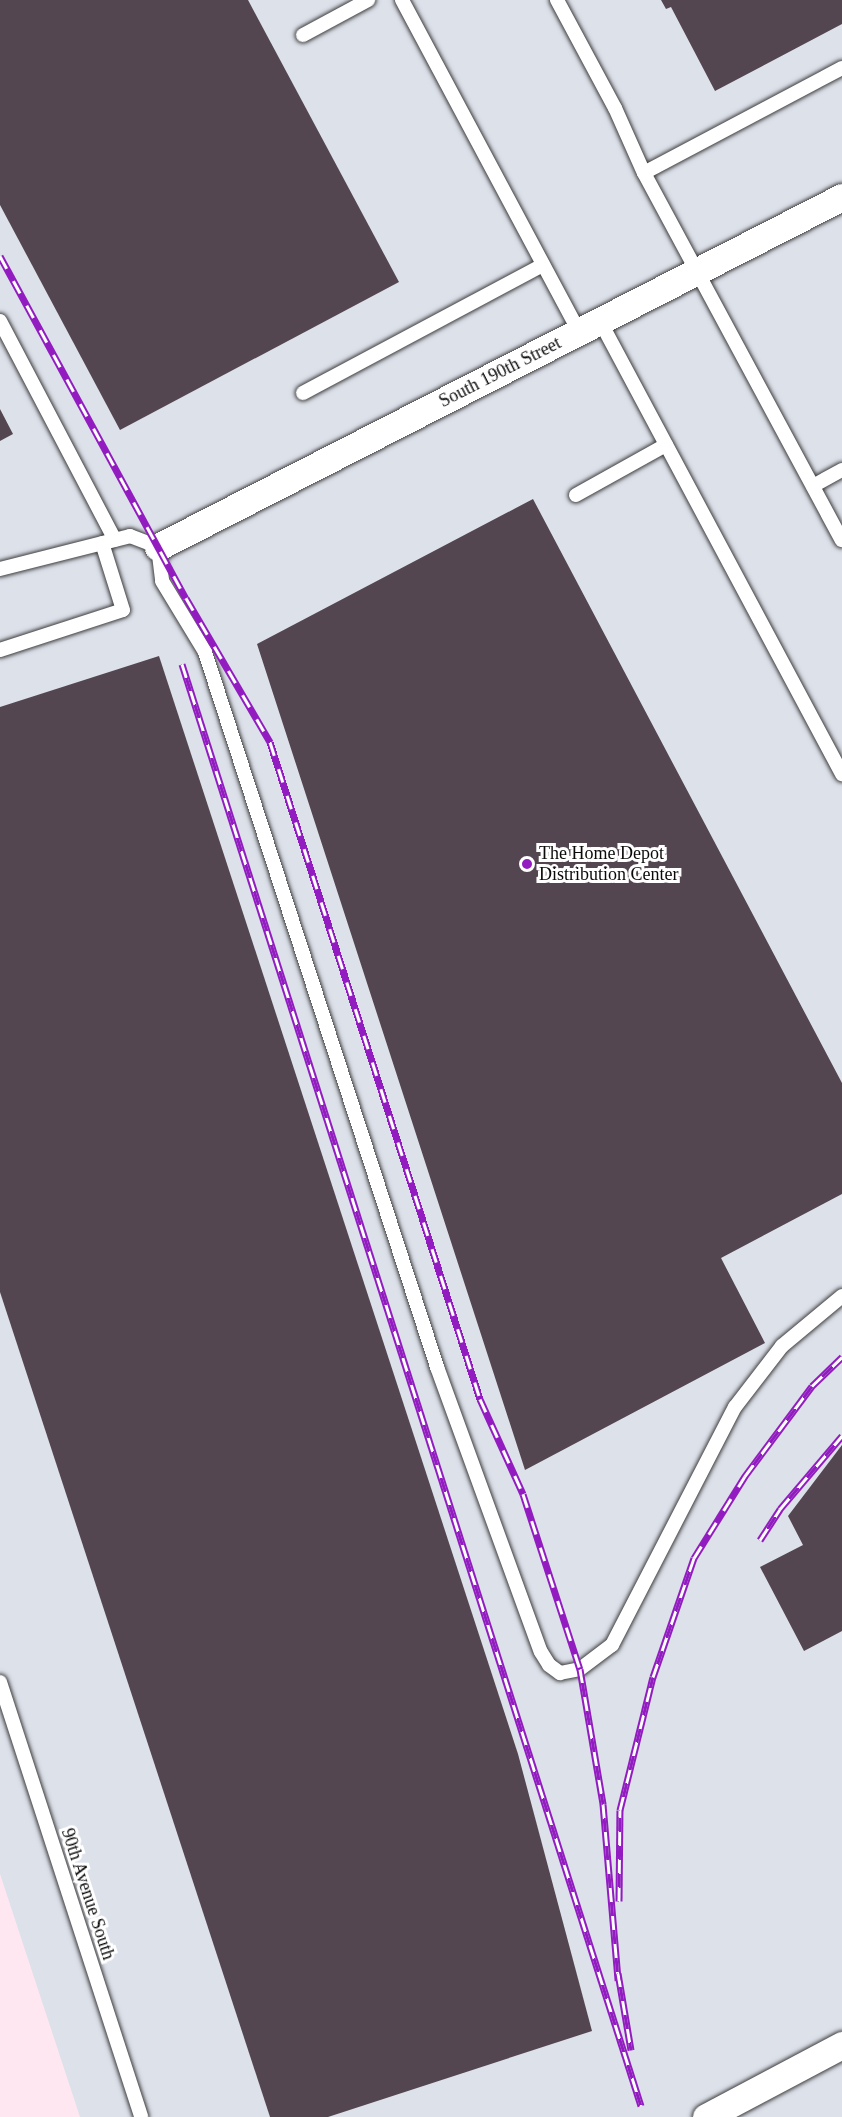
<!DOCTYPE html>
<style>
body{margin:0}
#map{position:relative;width:842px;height:2117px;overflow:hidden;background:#ffe7f1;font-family:"Times New Roman",serif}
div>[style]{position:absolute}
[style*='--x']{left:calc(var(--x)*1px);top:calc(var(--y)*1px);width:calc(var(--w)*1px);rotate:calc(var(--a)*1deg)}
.industrial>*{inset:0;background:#dde1ea}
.building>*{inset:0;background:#534651}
.roads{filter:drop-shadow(0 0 2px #3d3d3d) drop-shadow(0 0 2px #3d3d3d)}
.service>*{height:14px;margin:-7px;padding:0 7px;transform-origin:7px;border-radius:7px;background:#fff}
.minor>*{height:27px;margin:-13.5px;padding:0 13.5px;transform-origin:13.5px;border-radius:13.5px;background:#fff}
.rail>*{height:7px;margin-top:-3.5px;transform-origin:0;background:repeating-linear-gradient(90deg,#fff 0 14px,#921cc0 0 28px);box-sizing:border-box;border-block:2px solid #921cc0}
.dots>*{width:16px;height:16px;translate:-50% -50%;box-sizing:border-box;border:3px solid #fff;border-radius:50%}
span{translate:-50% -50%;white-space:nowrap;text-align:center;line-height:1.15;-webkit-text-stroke:6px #fff;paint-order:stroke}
.street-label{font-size:18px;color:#0a0a0a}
.poi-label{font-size:18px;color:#0a0a0a}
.left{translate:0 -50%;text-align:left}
</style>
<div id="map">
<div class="industrial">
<div style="clip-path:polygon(0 0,842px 0,842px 2117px,80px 2117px,0 1874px)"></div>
</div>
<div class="building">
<div style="clip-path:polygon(0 0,248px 0,399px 282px,120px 430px,0 205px)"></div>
<div style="clip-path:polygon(661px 0,842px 0,842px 24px,715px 91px,671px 7px,666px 9px)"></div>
<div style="clip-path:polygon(0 409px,13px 434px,0 441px)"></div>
<div style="clip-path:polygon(533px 499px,842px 1083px,842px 1194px,721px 1258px,765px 1343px,525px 1470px,257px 644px)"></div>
<div style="clip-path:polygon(159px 656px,518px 1754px,592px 2031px,328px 2117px,270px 2117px,0 1292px,0 707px)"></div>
<div style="clip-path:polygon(842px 1445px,842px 1631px,804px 1651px,760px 1567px,803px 1545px,788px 1516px)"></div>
</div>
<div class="roads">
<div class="service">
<div style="--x:402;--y:0;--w:376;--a:61.9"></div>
<div style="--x:557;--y:0;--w:123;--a:61.8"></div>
<div style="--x:615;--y:108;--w:71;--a:66"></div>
<div style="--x:303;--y:35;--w:74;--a:-28.3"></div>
<div style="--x:842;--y:68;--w:224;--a:152.1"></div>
<div style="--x:644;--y:173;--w:417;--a:61.7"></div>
<div style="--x:0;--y:321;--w:247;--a:62.3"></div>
<div style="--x:600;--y:321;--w:514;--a:61.89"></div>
<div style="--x:303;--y:393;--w:272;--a:-28.1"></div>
<div style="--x:813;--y:486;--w:33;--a:-29"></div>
<div style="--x:576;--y:495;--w:103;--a:-29.1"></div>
<div style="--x:0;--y:569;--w:134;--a:-14.2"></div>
<div style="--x:130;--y:536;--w:30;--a:21"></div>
<div style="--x:158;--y:547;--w:34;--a:83"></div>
<div style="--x:162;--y:581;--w:83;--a:58.8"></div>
<div style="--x:205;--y:652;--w:752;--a:72.02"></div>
<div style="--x:437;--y:1367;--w:303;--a:70"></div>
<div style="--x:541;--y:1652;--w:15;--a:58"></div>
<div style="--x:549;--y:1665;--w:14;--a:36"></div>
<div style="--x:560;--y:1673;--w:20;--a:-11"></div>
<div style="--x:580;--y:1669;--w:40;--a:-37"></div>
<div style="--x:612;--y:1645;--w:268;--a:-62.7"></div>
<div style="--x:735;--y:1407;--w:77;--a:-52.4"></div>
<div style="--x:782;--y:1346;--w:78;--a:-39.8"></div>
<div style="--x:0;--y:650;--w:129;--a:-18"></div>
<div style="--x:123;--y:610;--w:70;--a:-107.4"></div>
<div style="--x:0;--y:1682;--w:457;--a:72"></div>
</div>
<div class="minor">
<div style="--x:158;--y:547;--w:768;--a:-27.1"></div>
<div style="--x:706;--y:2117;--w:154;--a:-27.9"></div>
</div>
</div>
<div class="rail">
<div style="--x:0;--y:256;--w:389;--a:61.5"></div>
<div style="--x:186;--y:598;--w:167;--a:59.7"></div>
<div style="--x:270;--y:742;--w:690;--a:72.27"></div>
<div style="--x:480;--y:1399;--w:104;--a:65.6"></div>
<div style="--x:523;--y:1494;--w:184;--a:72"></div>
<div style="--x:580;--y:1669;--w:137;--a:80.3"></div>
<div style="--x:603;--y:1804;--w:177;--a:85.1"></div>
<div style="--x:182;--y:664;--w:1513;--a:72.34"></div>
<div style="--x:760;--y:1540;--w:37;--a:-57"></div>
<div style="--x:780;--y:1509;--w:96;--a:-49.7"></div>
<div style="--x:619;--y:1901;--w:91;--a:-89.4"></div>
<div style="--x:620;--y:1810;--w:137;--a:-76.1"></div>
<div style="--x:653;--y:1677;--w:126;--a:-71"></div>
<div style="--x:694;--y:1558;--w:97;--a:-58.1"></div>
<div style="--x:745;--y:1476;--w:112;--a:-53.3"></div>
<div style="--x:812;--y:1386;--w:42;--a:-44"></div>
<div style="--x:618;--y:1973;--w:78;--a:80.4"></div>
</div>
<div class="dots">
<div style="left:527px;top:864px;background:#921cc0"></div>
</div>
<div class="street-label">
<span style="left:500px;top:372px;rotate:-27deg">South 190th Street</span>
<span style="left:88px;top:1894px;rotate:72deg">90th Avenue South</span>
</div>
<div class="poi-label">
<span class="left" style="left:539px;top:864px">The Home Depot<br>Distribution Center</span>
</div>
</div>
